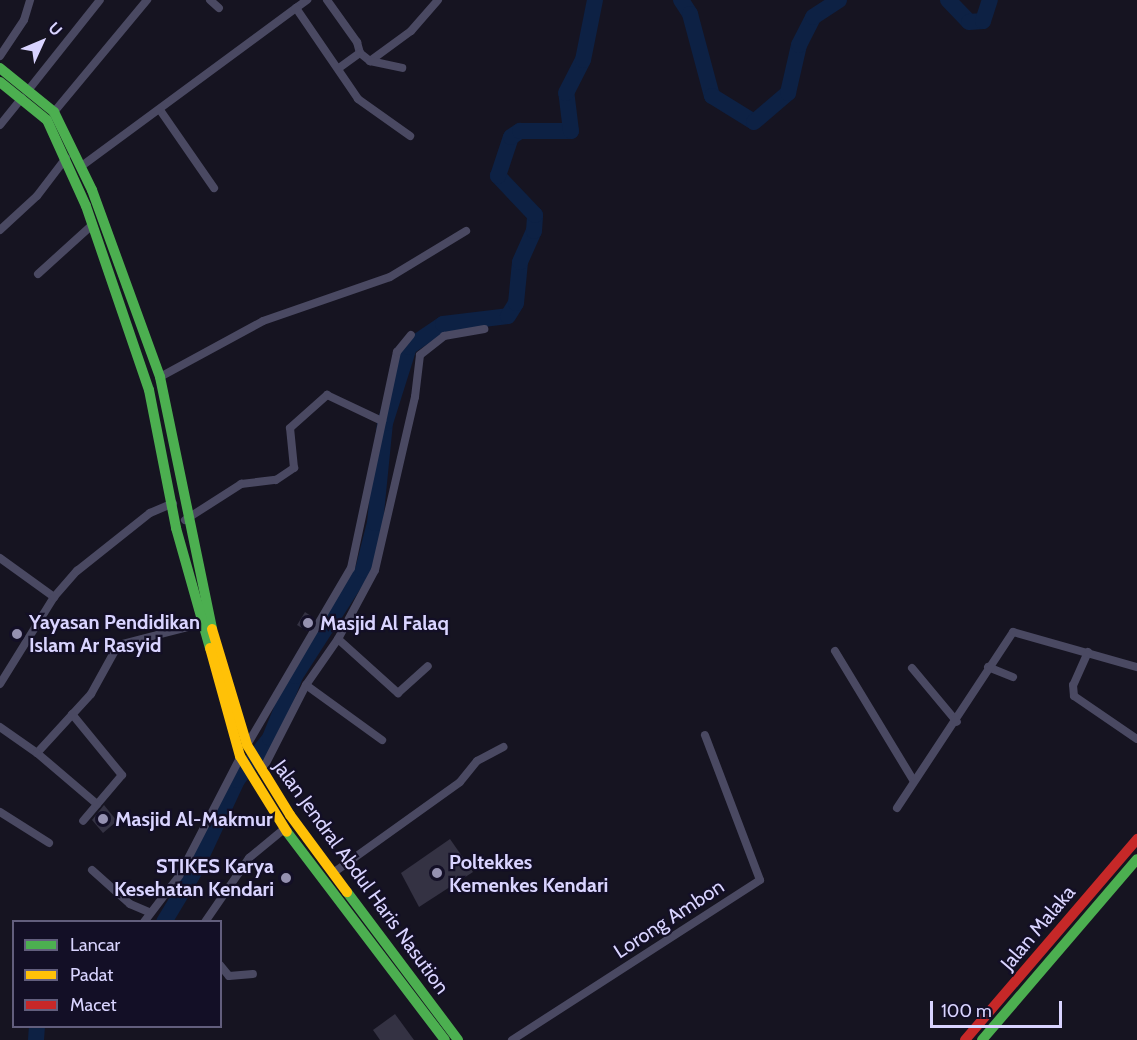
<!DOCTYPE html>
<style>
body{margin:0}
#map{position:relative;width:1137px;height:1040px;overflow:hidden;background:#161421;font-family:Cabin,sans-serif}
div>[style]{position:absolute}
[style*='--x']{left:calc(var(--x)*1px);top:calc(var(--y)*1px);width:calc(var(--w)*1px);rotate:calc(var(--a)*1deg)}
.river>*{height:16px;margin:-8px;padding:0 8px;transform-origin:8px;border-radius:8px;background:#0d2144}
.building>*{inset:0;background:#343243}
.street>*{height:8px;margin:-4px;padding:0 4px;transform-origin:4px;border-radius:4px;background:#4a4962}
.fast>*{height:10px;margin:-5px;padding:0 5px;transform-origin:5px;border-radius:5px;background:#4caf50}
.slow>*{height:10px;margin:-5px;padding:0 5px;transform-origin:5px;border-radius:5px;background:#ffc107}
.jam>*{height:10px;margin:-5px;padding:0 5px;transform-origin:5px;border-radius:5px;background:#c62828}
.dots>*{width:16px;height:16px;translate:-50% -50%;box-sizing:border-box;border:3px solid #130f26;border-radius:50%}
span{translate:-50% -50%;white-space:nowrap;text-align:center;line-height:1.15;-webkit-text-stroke:4.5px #130f26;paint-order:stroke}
.poi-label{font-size:20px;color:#d9d4ff;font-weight:700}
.left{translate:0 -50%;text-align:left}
.right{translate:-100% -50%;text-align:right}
.street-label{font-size:20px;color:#d9d4ff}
.legend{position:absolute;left:12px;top:920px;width:210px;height:108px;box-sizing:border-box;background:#130f26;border:2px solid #625e7d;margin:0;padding:8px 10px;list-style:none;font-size:18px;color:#d9d4ff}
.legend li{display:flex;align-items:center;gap:12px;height:30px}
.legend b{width:30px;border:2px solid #625e7d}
.north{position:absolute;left:12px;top:12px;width:60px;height:60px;-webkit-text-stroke:4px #130f26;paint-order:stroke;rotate:46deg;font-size:16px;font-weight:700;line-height:24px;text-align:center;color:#d9d4ff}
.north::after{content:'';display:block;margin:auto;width:21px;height:27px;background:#d9d4ff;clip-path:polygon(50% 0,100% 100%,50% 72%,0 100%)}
.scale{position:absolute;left:930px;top:1001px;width:132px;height:27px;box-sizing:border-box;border:3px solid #d9d4ff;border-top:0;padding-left:8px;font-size:18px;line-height:21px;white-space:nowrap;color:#d9d4ff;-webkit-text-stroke:4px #130f26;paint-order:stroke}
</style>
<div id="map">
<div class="river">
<div style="--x:681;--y:0;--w:17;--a:57"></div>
<div style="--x:690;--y:14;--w:85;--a:75"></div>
<div style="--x:712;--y:96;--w:49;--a:31.8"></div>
<div style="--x:754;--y:122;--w:45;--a:-40.5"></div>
<div style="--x:788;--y:93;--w:49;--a:-77.1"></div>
<div style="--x:799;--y:45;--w:31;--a:-63"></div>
<div style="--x:813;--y:17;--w:31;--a:-33"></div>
<div style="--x:948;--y:0;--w:30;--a:46"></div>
<div style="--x:969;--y:22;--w:14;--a:-4"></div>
<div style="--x:983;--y:21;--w:22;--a:-72"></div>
<div style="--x:164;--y:922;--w:58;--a:-59"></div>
<div style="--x:194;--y:872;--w:102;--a:-64.9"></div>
<div style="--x:237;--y:780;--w:53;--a:-51.8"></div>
<div style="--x:270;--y:738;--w:67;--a:-68"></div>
<div style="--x:295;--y:676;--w:126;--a:-57.3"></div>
<div style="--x:363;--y:570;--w:49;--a:-75.7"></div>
<div style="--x:375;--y:523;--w:100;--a:-84.3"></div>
<div style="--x:385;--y:423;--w:80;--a:-72.5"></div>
<div style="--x:409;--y:347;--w:41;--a:-34.1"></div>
<div style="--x:443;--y:324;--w:65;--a:-7"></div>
<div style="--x:508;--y:316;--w:15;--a:-58"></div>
<div style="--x:516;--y:303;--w:41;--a:-84.4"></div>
<div style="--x:520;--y:262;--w:34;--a:-66"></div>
<div style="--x:534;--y:231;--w:16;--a:-86"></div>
<div style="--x:535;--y:215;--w:54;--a:-133.5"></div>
<div style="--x:498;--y:176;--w:41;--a:-71.6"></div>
<div style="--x:511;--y:137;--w:11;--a:-34"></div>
<div style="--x:520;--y:131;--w:51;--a:0"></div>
<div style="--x:571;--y:131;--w:38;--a:-97"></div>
<div style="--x:566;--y:93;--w:37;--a:-63"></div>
<div style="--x:583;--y:60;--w:61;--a:-78.7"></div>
<div style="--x:36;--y:1040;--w:14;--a:-86"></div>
</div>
<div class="building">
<div style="clip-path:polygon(305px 612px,314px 618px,307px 631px,297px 625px)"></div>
<div style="clip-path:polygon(104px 805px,117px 821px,103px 833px,92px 820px)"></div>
<div style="clip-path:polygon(450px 839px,473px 872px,419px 907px,401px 873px)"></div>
<div style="clip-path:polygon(395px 1014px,414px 1040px,380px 1040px,373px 1030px)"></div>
</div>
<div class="street">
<div style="--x:210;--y:0;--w:12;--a:42"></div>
<div style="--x:327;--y:0;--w:52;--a:54.5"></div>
<div style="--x:357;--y:42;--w:11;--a:75"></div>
<div style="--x:296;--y:8;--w:14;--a:-36"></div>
<div style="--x:0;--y:56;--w:43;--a:-56.3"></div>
<div style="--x:24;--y:20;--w:21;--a:-73"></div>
<div style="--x:370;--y:61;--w:51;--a:-36.2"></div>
<div style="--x:411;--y:31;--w:41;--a:-48.9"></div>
<div style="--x:339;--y:68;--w:26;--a:-36"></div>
<div style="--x:360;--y:53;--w:13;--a:39"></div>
<div style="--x:370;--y:61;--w:33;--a:12"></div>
<div style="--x:30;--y:88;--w:112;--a:-51.5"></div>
<div style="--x:160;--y:110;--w:95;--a:55.3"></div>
<div style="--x:54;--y:112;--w:146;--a:-50.3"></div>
<div style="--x:0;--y:125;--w:35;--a:-51"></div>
<div style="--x:83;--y:165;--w:265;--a:-36.4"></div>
<div style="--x:296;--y:8;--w:110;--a:55.7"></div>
<div style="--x:358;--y:99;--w:64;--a:35.4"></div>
<div style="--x:0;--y:230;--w:50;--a:-42.6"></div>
<div style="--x:37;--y:196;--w:48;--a:-52.7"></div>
<div style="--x:38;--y:274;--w:73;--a:-42.2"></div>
<div style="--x:160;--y:377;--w:117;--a:-28.5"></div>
<div style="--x:263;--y:321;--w:134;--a:-19.1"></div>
<div style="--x:390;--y:277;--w:89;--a:-31.2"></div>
<div style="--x:185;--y:520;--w:67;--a:-32.7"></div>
<div style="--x:241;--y:484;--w:35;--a:-7"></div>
<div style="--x:276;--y:480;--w:22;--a:-34"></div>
<div style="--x:294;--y:468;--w:40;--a:-95.7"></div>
<div style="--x:290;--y:428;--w:50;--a:-41.7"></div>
<div style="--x:327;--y:395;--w:61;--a:25.3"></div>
<div style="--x:0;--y:558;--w:67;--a:35.8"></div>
<div style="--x:338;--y:639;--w:81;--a:42"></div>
<div style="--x:398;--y:693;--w:40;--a:-42"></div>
<div style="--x:835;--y:651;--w:151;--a:58.8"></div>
<div style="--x:1088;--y:652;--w:36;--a:114"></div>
<div style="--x:1073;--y:685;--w:11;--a:85"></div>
<div style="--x:1074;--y:696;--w:76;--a:34.3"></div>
<div style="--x:988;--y:667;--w:27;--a:22"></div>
<div style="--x:912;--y:668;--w:70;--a:50.2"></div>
<div style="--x:0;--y:684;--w:102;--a:-58.2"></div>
<div style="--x:54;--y:597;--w:35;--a:-49"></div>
<div style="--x:77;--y:571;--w:93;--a:-38.5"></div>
<div style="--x:150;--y:513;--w:25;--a:-23"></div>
<div style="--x:306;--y:685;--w:56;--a:-55.2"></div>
<div style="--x:338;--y:639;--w:78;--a:-61.8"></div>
<div style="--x:375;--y:570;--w:178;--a:-77"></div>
<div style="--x:415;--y:397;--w:42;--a:-83.2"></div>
<div style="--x:420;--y:355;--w:31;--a:-38"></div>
<div style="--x:444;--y:336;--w:41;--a:-9.9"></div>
<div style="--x:72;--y:714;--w:79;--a:50.7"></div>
<div style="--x:122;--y:775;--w:60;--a:130.3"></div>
<div style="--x:0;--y:727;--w:45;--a:35.1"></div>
<div style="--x:37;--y:753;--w:80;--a:-47.5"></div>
<div style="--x:91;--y:694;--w:56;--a:-61.1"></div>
<div style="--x:118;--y:645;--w:85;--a:-14.4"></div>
<div style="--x:247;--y:745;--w:205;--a:-59.6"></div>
<div style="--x:351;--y:568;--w:221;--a:-78"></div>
<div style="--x:397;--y:352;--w:22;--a:-51"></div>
<div style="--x:37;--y:753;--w:79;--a:40.4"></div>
<div style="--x:262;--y:771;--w:97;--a:-62.9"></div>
<div style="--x:306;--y:685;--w:94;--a:35.9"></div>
<div style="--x:897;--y:808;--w:211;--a:-56.6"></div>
<div style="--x:1013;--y:632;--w:129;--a:15.8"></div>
<div style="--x:0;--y:812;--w:58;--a:32.3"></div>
<div style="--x:92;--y:870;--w:51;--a:41.8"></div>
<div style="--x:130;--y:904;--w:21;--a:23"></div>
<div style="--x:333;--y:873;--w:156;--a:-35.6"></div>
<div style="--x:460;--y:782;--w:27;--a:-51"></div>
<div style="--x:477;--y:761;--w:30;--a:-28"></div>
<div style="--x:144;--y:922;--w:58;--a:-52.7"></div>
<div style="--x:179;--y:876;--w:133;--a:-62.7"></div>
<div style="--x:205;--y:922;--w:78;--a:-55.5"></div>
<div style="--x:249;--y:858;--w:45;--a:-39.6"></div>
<div style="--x:220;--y:965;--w:14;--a:51"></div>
<div style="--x:229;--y:976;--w:24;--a:-5"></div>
<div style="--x:512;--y:1040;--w:295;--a:-32.8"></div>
<div style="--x:760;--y:880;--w:155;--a:-110.8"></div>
</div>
<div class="fast">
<div style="--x:0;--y:68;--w:70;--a:39.2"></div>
<div style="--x:54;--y:112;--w:87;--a:64"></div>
<div style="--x:92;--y:190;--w:199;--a:70"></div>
<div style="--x:160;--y:377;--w:257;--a:78.3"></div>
<div style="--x:0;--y:82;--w:60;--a:39"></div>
<div style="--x:47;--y:120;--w:94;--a:65.6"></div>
<div style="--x:86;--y:206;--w:194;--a:71.1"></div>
<div style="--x:149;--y:390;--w:141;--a:78.9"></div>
<div style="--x:176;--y:528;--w:125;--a:74.2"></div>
<div style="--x:287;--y:832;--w:261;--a:52.8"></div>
<div style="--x:347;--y:892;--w:185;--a:53.1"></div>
<div style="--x:982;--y:1040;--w:238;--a:-49.4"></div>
</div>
<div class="slow">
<div style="--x:212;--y:629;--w:121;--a:73.2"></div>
<div style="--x:247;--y:745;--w:82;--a:58.4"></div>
<div style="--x:290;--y:815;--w:96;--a:53.5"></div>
<div style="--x:210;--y:648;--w:112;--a:74.5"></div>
<div style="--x:240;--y:756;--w:89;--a:58.3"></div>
</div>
<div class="jam">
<div style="--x:965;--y:1040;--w:265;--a:-49.4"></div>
</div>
<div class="dots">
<div style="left:308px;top:623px;background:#9591b1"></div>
<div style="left:17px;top:634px;background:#9591b1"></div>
<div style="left:103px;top:819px;background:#9591b1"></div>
<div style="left:437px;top:873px;background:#9591b1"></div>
<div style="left:286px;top:878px;background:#9591b1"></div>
</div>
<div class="poi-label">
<span class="left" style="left:29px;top:634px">Yayasan Pendidikan<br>Islam Ar Rasyid</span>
<span class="left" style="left:320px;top:623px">Masjid Al Falaq</span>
<span class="left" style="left:115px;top:819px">Masjid Al-Makmur</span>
<span class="left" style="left:449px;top:874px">Poltekkes<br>Kemenkes Kendari</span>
<span class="right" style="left:274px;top:878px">STIKES Karya<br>Kesehatan Kendari</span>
</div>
<div class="street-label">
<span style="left:361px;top:877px;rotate:54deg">Jalan Jendral Abdul Haris Nasution</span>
<span style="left:669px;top:919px;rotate:-33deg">Lorong Ambon</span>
<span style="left:1038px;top:928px;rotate:-50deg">Jalan Malaka</span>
</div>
<ul class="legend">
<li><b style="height:8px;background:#4caf50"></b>Lancar</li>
<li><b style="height:8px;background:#ffc107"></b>Padat</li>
<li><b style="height:8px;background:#c62828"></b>Macet</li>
</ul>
<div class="north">U</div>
<div class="scale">100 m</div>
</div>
